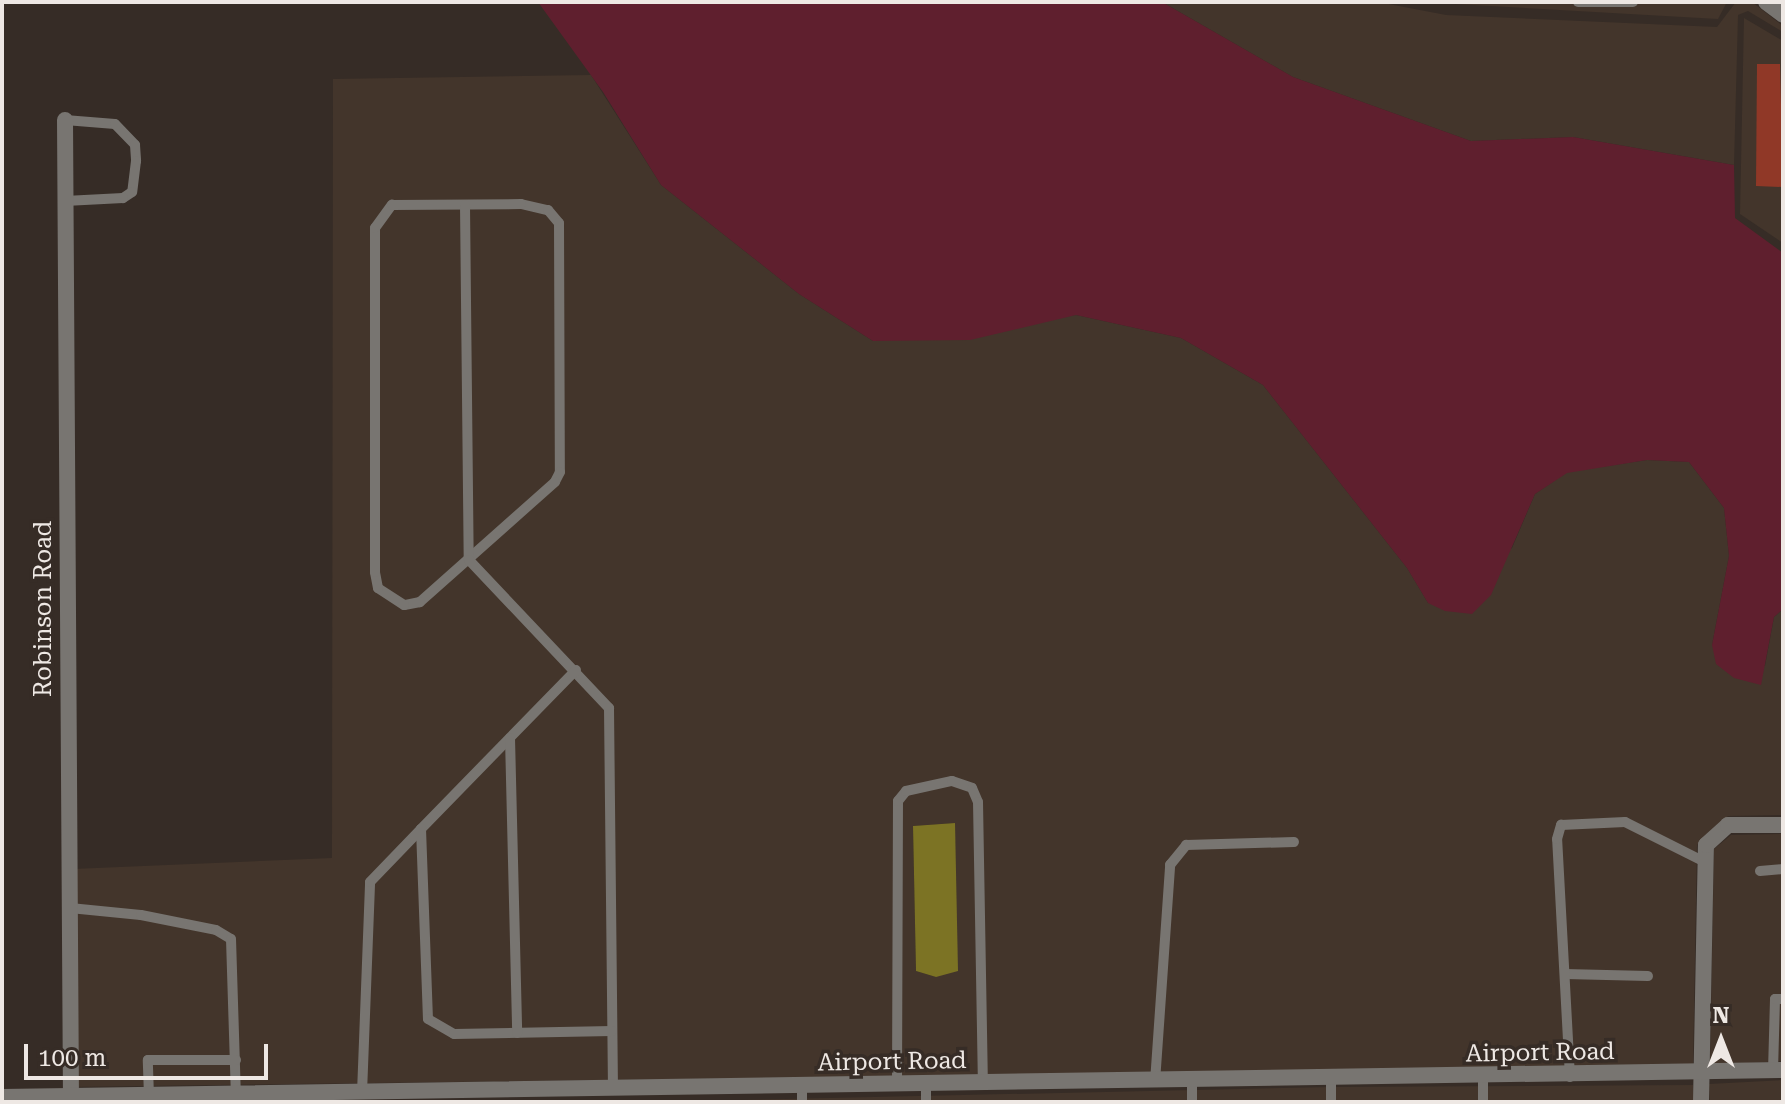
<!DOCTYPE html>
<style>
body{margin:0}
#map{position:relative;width:1785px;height:1104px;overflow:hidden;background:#362c26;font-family:"Roboto Serif",serif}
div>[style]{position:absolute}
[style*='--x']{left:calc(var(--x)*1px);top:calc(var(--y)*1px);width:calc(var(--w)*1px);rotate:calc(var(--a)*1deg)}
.built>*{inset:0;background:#43352b}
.green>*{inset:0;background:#5f1f2e}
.water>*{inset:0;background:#7c7324}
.building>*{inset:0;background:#903827}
.service>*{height:10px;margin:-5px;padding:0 5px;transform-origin:5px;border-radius:5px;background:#787571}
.minor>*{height:16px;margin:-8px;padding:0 8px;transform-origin:8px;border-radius:8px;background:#787571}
.tertiary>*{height:16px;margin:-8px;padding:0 8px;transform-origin:8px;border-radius:8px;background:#787571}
span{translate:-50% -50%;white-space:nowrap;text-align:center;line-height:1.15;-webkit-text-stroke:7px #362c26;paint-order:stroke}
.street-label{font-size:24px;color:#eee8e4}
.frame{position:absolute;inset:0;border:4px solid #eee8e4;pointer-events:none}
.north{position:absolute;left:1681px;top:1000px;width:80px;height:80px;-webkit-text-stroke:6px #362c26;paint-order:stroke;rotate:0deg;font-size:22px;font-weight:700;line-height:32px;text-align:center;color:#eee8e4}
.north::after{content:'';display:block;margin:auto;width:28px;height:36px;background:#eee8e4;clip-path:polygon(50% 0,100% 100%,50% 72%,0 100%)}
.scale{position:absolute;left:24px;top:1044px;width:244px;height:36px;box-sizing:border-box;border:4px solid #eee8e4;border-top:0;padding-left:10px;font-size:24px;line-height:28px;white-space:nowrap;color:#eee8e4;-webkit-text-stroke:6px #362c26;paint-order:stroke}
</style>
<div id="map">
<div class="built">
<div style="clip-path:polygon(1162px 2px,1378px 2px,1446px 15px,1717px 27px,1736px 2px,1752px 2px,1783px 26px,1783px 32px,1748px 11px,1738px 15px,1734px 165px,1573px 137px,1471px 141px,1293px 77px)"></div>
<div style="clip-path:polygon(1420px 2px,1727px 2px,1718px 19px)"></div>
<div style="clip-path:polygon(1744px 18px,1783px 41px,1783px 243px,1740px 214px)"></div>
<div style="clip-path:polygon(evenodd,591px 75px,661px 185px,799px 294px,873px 341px,1076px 315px,1181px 338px,1263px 385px,1407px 568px,1428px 603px,1512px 548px,1535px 494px,1567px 472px,1647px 460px,1689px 462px,1724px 508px,1729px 556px,1712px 645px,1765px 666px,1774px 617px,1783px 609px,1783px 815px,1728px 816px,1697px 845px,1693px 1066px,67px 1087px,73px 869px,332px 858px,333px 79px,591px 75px,955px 823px,936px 977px,916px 971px,913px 826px,955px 823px)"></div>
<div style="clip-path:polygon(1783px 834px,1783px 1061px,1710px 1065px,1714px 849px,1731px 835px)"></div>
<div style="clip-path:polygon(1783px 1080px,1783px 1102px,1710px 1102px,1709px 1084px)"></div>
<div style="clip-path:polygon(1693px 1085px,1693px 1102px,644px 1102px,1331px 1087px)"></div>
</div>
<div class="green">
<div style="clip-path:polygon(538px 2px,1162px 2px,1293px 77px,1471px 141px,1573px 137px,1734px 165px,1735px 218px,1783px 253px,1783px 609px,1774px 617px,1761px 685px,1734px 678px,1716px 664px,1712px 645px,1729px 556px,1724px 508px,1689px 462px,1647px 460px,1567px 473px,1535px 494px,1491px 595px,1472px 614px,1445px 611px,1428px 603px,1407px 568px,1263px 385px,1181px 338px,1076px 315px,970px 340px,873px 341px,799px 294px,661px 185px,603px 92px)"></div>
</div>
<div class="water">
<div style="clip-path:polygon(955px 823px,958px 971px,936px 977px,916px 971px,913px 826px)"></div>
</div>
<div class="building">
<div style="clip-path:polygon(1757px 64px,1780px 64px,1783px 187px,1756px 186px)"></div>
</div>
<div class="service">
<div style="--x:1578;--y:2;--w:55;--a:0"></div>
<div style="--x:65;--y:120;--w:50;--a:4.6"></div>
<div style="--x:115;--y:124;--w:29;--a:46"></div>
<div style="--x:135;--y:145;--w:16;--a:86"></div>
<div style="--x:136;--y:161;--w:31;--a:97"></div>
<div style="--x:132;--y:192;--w:11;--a:146"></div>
<div style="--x:123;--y:198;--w:58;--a:177"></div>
<div style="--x:521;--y:204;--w:28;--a:13"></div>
<div style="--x:548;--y:210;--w:17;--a:50"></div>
<div style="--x:559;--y:223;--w:249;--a:89.8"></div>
<div style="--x:560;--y:472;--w:11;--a:117"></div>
<div style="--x:555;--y:482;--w:181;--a:138.4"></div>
<div style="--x:420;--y:602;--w:16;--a:169"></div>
<div style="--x:404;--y:605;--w:31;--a:-147"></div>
<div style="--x:378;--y:588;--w:16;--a:-101"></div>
<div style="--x:375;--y:572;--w:344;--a:-90"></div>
<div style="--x:375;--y:228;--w:29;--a:-54"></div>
<div style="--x:392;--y:205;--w:129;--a:-0.4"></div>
<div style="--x:465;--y:205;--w:355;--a:89.4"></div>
<div style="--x:469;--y:560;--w:204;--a:46.6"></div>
<div style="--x:609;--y:708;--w:382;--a:89.4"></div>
<div style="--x:576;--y:670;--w:222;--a:134.3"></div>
<div style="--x:421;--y:829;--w:190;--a:87.9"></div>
<div style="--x:428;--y:1019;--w:30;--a:30"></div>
<div style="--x:454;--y:1034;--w:158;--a:-1.1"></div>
<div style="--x:510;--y:738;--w:295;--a:88.6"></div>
<div style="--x:1760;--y:871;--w:23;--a:-5"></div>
<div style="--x:70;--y:908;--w:71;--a:5.6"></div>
<div style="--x:141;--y:915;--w:76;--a:11.3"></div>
<div style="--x:216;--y:930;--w:17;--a:31"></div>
<div style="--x:231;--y:939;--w:156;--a:88.2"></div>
<div style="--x:1565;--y:974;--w:83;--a:1.4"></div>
<div style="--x:1773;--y:1071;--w:72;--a:-88.4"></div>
<div style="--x:1775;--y:999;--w:8;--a:0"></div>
<div style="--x:1331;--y:1077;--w:25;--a:90"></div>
<div style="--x:1570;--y:1077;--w:238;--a:-93.1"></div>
<div style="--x:1557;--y:839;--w:15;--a:-74"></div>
<div style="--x:1561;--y:825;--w:64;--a:-2.7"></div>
<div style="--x:1625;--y:822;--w:89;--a:26.6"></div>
<div style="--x:1155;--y:1082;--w:218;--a:-86"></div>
<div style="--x:1170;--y:865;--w:26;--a:-51"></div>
<div style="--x:1186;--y:845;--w:108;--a:-1.6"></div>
<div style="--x:926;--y:1085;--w:17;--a:90"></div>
<div style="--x:897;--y:1086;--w:285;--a:-89.8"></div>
<div style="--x:898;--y:801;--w:13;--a:-51"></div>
<div style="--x:906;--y:791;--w:47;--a:-12.3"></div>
<div style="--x:952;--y:781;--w:21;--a:19"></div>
<div style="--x:972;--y:788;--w:15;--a:67"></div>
<div style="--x:978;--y:802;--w:283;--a:89"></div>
<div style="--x:362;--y:1093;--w:211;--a:-87.8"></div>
<div style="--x:370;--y:882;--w:74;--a:-46.1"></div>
<div style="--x:149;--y:1096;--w:36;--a:-92"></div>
<div style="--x:148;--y:1060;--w:88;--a:0"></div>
<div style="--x:802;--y:1102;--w:15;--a:-90"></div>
<div style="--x:1192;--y:1102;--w:21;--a:-90"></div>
<div style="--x:1483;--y:1102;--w:24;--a:-90"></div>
</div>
<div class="minor">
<div style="--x:65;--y:120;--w:977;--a:89.65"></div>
<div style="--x:1701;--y:1102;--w:257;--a:-88.9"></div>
<div style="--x:1706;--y:845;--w:30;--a:-42"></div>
<div style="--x:1728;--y:825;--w:55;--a:0"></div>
</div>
<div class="tertiary">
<div style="--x:1766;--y:2;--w:21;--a:37"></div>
<div style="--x:2;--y:1097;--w:1781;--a:-0.87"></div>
</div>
<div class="street-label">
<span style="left:44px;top:609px;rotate:-90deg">Robinson Road</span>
<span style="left:1540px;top:1053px;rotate:-1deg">Airport Road</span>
<span style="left:892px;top:1062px;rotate:-1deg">Airport Road</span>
</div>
<div class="frame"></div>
<div class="north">N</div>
<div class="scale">100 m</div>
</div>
